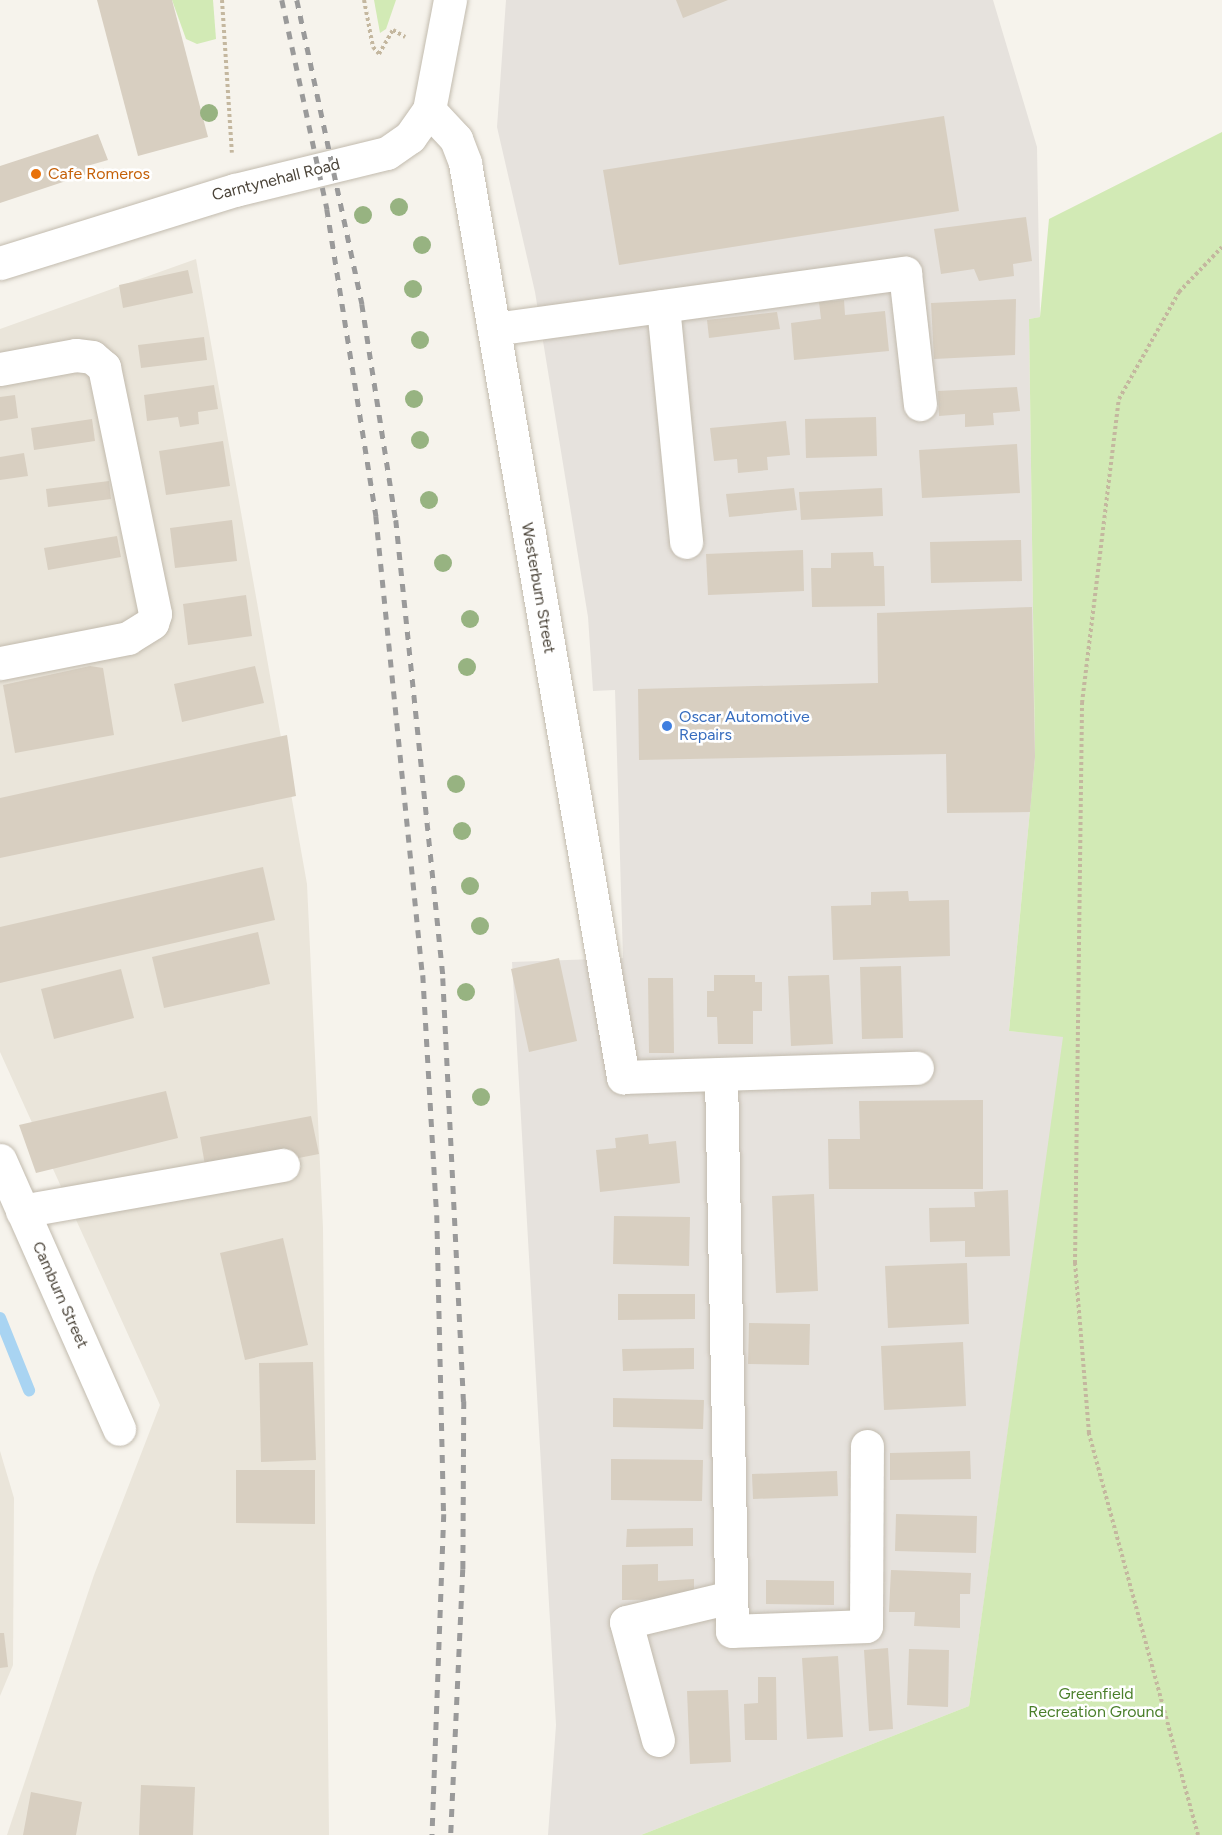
<!DOCTYPE html>
<style>
body{margin:0}
#map{position:relative;width:1222px;height:1835px;overflow:hidden;background:#f6f3ec;font-family:Figtree,sans-serif}
div>[style]{position:absolute}
[style*='--x']{left:calc(var(--x)*1px);top:calc(var(--y)*1px);width:calc(var(--w)*1px);rotate:calc(var(--a)*1deg)}
.residential>*{inset:0;background:#eae5da}
.industrial>*{inset:0;background:#e6e2dd}
.green>*{inset:0;background:#d2eab5}
.stream>*{height:12px;margin:-6px;padding:0 6px;transform-origin:6px;border-radius:6px;background:#a9d4f2}
.building>*{inset:0;background:#d8cfc1}
.path>*{height:4px;margin-top:-2px;transform-origin:0;background:repeating-linear-gradient(90deg,#c4b79f 0 3px,transparent 0 6px)}
.roads{filter:drop-shadow(0 0 2px #c2bbae) drop-shadow(0 0 2px #c2bbae)}
.minor>*{height:33px;margin:-16.5px;padding:0 16.5px;transform-origin:16.5px;border-radius:16.5px;background:#fff}
.rail>*{height:4.5px;margin-top:-2.25px;transform-origin:0;background:repeating-linear-gradient(90deg,#9a9a9a 0 8px,transparent 0 16px)}
.trees>*{width:18px;height:18px;margin:-9px;border-radius:50%;background:#97b381}
.dots>*{width:16px;height:16px;translate:-50% -50%;box-sizing:border-box;border:3px solid #fff;border-radius:50%}
span{translate:-50% -50%;white-space:nowrap;text-align:center;line-height:1.15;-webkit-text-stroke:5px #fff;paint-order:stroke}
.food-label{font-size:16px;color:#c56008}
.left{translate:0 -50%;text-align:left}
.street-label{font-size:16px;color:#4b4439}
.shop-label{font-size:16px;color:#366cbe}
.park-label{font-size:16px;color:#4a7f2a}
</style>
<div id="map">
<div class="residential">
<div style="clip-path:polygon(196px 259px,307px 884px,323px 1228px,329px 1835px,7px 1835px,94px 1575px,160px 1405px,0 1052px,0 329px)"></div>
<div style="clip-path:polygon(0 1451px,14px 1498px,13px 1665px,0 1696px)"></div>
</div>
<div class="industrial">
<div style="clip-path:polygon(506px 0,993px 0,1037px 147px,1040px 317px,1029px 319px,1035px 757px,1009px 1031px,1064px 1036px,969px 1706px,641px 1835px,548px 1835px,556px 1725px,512px 962px,623px 958px,615px 690px,593px 691px,588px 617px,535px 292px,497px 127px)"></div>
</div>
<div class="green">
<div style="clip-path:polygon(172px 0,213px 0,216px 39px,197px 44px,186px 39px)"></div>
<div style="clip-path:polygon(374px 0,396px 0,386px 29px,380px 33px)"></div>
<div style="clip-path:polygon(1222px 132px,1222px 1835px,641px 1835px,969px 1706px,1063px 1037px,1009px 1031px,1035px 757px,1029px 319px,1040px 317px,1049px 219px)"></div>
</div>
<div class="stream">
<div style="--x:0;--y:1318;--w:78;--a:68.1"></div>
</div>
<div class="building">
<div style="clip-path:polygon(97px 0,172px 0,208px 137px,138px 156px)"></div>
<div style="clip-path:polygon(676px 0,728px 0,683px 18px)"></div>
<div style="clip-path:polygon(944px 116px,959px 211px,619px 265px,603px 170px)"></div>
<div style="clip-path:polygon(98px 134px,108px 160px,87px 166px,90px 173px,0 203px,0 166px)"></div>
<div style="clip-path:polygon(1026px 217px,1032px 261px,1013px 264px,1014px 276px,979px 281px,974px 269px,941px 274px,934px 229px)"></div>
<div style="clip-path:polygon(188px 270px,193px 293px,123px 308px,119px 285px)"></div>
<div style="clip-path:polygon(1016px 299px,1015px 355px,934px 359px,931px 303px)"></div>
<div style="clip-path:polygon(844px 300px,845px 315px,885px 311px,889px 351px,794px 360px,791px 323px,821px 319px,819px 302px)"></div>
<div style="clip-path:polygon(777px 312px,780px 329px,709px 338px,707px 320px)"></div>
<div style="clip-path:polygon(204px 337px,207px 360px,141px 368px,138px 345px)"></div>
<div style="clip-path:polygon(214px 385px,218px 409px,198px 412px,199px 424px,180px 427px,178px 417px,147px 421px,144px 395px)"></div>
<div style="clip-path:polygon(1017px 387px,1020px 411px,993px 413px,994px 425px,965px 427px,965px 414px,939px 416px,938px 391px)"></div>
<div style="clip-path:polygon(15px 395px,18px 418px,0 421px,0 397px)"></div>
<div style="clip-path:polygon(876px 417px,877px 456px,806px 458px,805px 419px)"></div>
<div style="clip-path:polygon(92px 419px,95px 441px,34px 450px,31px 428px)"></div>
<div style="clip-path:polygon(786px 421px,790px 455px,767px 457px,768px 470px,738px 473px,737px 459px,714px 461px,710px 428px)"></div>
<div style="clip-path:polygon(223px 441px,230px 486px,166px 495px,159px 451px)"></div>
<div style="clip-path:polygon(1017px 444px,1020px 493px,922px 498px,919px 450px)"></div>
<div style="clip-path:polygon(24px 453px,28px 476px,0 480px,0 457px)"></div>
<div style="clip-path:polygon(109px 481px,111px 499px,48px 507px,46px 489px)"></div>
<div style="clip-path:polygon(794px 488px,797px 510px,729px 517px,726px 494px)"></div>
<div style="clip-path:polygon(882px 488px,883px 516px,801px 520px,799px 492px)"></div>
<div style="clip-path:polygon(232px 520px,237px 561px,175px 568px,170px 528px)"></div>
<div style="clip-path:polygon(117px 536px,121px 557px,48px 570px,44px 548px)"></div>
<div style="clip-path:polygon(1021px 540px,1022px 581px,931px 583px,930px 542px)"></div>
<div style="clip-path:polygon(803px 550px,804px 591px,708px 595px,706px 554px)"></div>
<div style="clip-path:polygon(873px 552px,874px 566px,884px 566px,885px 606px,812px 607px,811px 568px,831px 568px,831px 553px)"></div>
<div style="clip-path:polygon(246px 595px,252px 636px,188px 645px,183px 604px)"></div>
<div style="clip-path:polygon(1032px 607px,1035px 757px,1030px 812px,947px 813px,946px 754px,639px 760px,638px 689px,878px 683px,877px 613px)"></div>
<div style="clip-path:polygon(90px 666px,103px 668px,114px 735px,15px 753px,3px 685px)"></div>
<div style="clip-path:polygon(255px 666px,264px 703px,182px 722px,174px 684px)"></div>
<div style="clip-path:polygon(287px 735px,296px 796px,0 858px,0 798px)"></div>
<div style="clip-path:polygon(263px 867px,275px 920px,0 983px,0 927px)"></div>
<div style="clip-path:polygon(908px 891px,909px 901px,949px 900px,950px 956px,833px 960px,831px 906px,871px 905px,871px 892px)"></div>
<div style="clip-path:polygon(258px 932px,270px 984px,164px 1008px,152px 957px)"></div>
<div style="clip-path:polygon(559px 958px,577px 1041px,529px 1052px,511px 969px)"></div>
<div style="clip-path:polygon(901px 966px,903px 1038px,862px 1039px,860px 967px)"></div>
<div style="clip-path:polygon(121px 969px,134px 1018px,54px 1039px,41px 989px)"></div>
<div style="clip-path:polygon(714px 975px,755px 975px,755px 982px,762px 982px,762px 1011px,753px 1011px,753px 1044px,718px 1044px,717px 1017px,707px 1017px,707px 991px,714px 991px)"></div>
<div style="clip-path:polygon(829px 975px,833px 1044px,791px 1046px,788px 976px)"></div>
<div style="clip-path:polygon(648px 978px,673px 978px,674px 1053px,649px 1053px)"></div>
<div style="clip-path:polygon(166px 1091px,178px 1138px,36px 1173px,19px 1125px)"></div>
<div style="clip-path:polygon(983px 1100px,983px 1189px,829px 1189px,828px 1139px,860px 1139px,859px 1101px)"></div>
<div style="clip-path:polygon(311px 1116px,319px 1154px,207px 1176px,200px 1137px)"></div>
<div style="clip-path:polygon(648px 1134px,649px 1144px,676px 1141px,680px 1183px,600px 1192px,596px 1150px,616px 1148px,615px 1138px)"></div>
<div style="clip-path:polygon(1008px 1190px,1010px 1256px,965px 1257px,965px 1241px,930px 1242px,929px 1208px,975px 1207px,974px 1192px)"></div>
<div style="clip-path:polygon(814px 1194px,818px 1291px,776px 1293px,772px 1196px)"></div>
<div style="clip-path:polygon(614px 1216px,690px 1217px,689px 1266px,613px 1264px)"></div>
<div style="clip-path:polygon(283px 1238px,308px 1345px,245px 1360px,220px 1253px)"></div>
<div style="clip-path:polygon(967px 1263px,969px 1324px,888px 1328px,885px 1266px)"></div>
<div style="clip-path:polygon(618px 1294px,695px 1294px,695px 1319px,618px 1320px)"></div>
<div style="clip-path:polygon(749px 1323px,810px 1324px,809px 1365px,748px 1364px)"></div>
<div style="clip-path:polygon(963px 1342px,966px 1406px,884px 1410px,881px 1346px)"></div>
<div style="clip-path:polygon(694px 1348px,694px 1369px,623px 1371px,622px 1349px)"></div>
<div style="clip-path:polygon(313px 1362px,316px 1460px,261px 1462px,259px 1363px)"></div>
<div style="clip-path:polygon(613px 1398px,704px 1400px,703px 1429px,613px 1427px)"></div>
<div style="clip-path:polygon(970px 1451px,971px 1479px,890px 1480px,890px 1453px)"></div>
<div style="clip-path:polygon(611px 1459px,703px 1460px,702px 1501px,611px 1500px)"></div>
<div style="clip-path:polygon(236px 1470px,315px 1470px,315px 1524px,236px 1523px)"></div>
<div style="clip-path:polygon(837px 1471px,838px 1496px,753px 1499px,752px 1474px)"></div>
<div style="clip-path:polygon(896px 1514px,977px 1516px,976px 1553px,895px 1551px)"></div>
<div style="clip-path:polygon(693px 1528px,693px 1546px,626px 1547px,627px 1529px)"></div>
<div style="clip-path:polygon(658px 1564px,658px 1581px,694px 1579px,694px 1599px,622px 1600px,622px 1565px)"></div>
<div style="clip-path:polygon(891px 1570px,971px 1573px,970px 1594px,960px 1594px,960px 1628px,914px 1626px,915px 1612px,889px 1612px)"></div>
<div style="clip-path:polygon(766px 1580px,834px 1581px,834px 1605px,766px 1604px)"></div>
<div style="clip-path:polygon(0 1633px,4px 1633px,8px 1667px,0 1668px)"></div>
<div style="clip-path:polygon(888px 1648px,893px 1729px,869px 1731px,864px 1650px)"></div>
<div style="clip-path:polygon(909px 1649px,949px 1650px,948px 1707px,907px 1705px)"></div>
<div style="clip-path:polygon(838px 1656px,843px 1737px,807px 1739px,802px 1658px)"></div>
<div style="clip-path:polygon(758px 1677px,776px 1677px,777px 1740px,745px 1740px,744px 1704px,758px 1703px)"></div>
<div style="clip-path:polygon(728px 1690px,731px 1762px,690px 1764px,687px 1691px)"></div>
<div style="clip-path:polygon(141px 1785px,195px 1787px,193px 1835px,139px 1835px)"></div>
<div style="clip-path:polygon(31px 1792px,82px 1802px,76px 1835px,23px 1835px)"></div>
</div>
<div class="path">
<div style="--x:222;--y:0;--w:153;--a:86.3"></div>
<div style="--x:364;--y:0;--w:48;--a:79.2"></div>
<div style="--x:373;--y:47;--w:9;--a:49"></div>
<div style="--x:379;--y:54;--w:28;--a:-60"></div>
<div style="--x:393;--y:30;--w:14;--a:30"></div>
<div style="--x:1198;--y:1835;--w:417;--a:-105.2"></div>
<div style="--x:1089;--y:1433;--w:171;--a:-94.7"></div>
<div style="--x:1075;--y:1263;--w:560;--a:-89.28"></div>
<div style="--x:1082;--y:703;--w:306;--a:-83.1"></div>
<div style="--x:1119;--y:399;--w:123;--a:-60.7"></div>
<div style="--x:1179;--y:292;--w:62;--a:-46.3"></div>
</div>
<div class="roads">
<div class="minor">
<div style="--x:429;--y:110;--w:40;--a:47"></div>
<div style="--x:456;--y:139;--w:26;--a:69"></div>
<div style="--x:465;--y:163;--w:928;--a:80.19"></div>
<div style="--x:623;--y:1077;--w:294;--a:-1.8"></div>
<div style="--x:0;--y:263;--w:246;--a:-17.3"></div>
<div style="--x:235;--y:190;--w:156;--a:-13.7"></div>
<div style="--x:387;--y:153;--w:28;--a:-35"></div>
<div style="--x:410;--y:137;--w:33;--a:-55"></div>
<div style="--x:429;--y:110;--w:112;--a:-79.2"></div>
<div style="--x:663;--y:306;--w:237;--a:84.4"></div>
<div style="--x:494;--y:329;--w:415;--a:-7.8"></div>
<div style="--x:905;--y:273;--w:132;--a:83.5"></div>
<div style="--x:0;--y:369;--w:77;--a:-10.4"></div>
<div style="--x:76;--y:355;--w:16;--a:7"></div>
<div style="--x:92;--y:357;--w:16;--a:40"></div>
<div style="--x:104;--y:367;--w:252;--a:78.3"></div>
<div style="--x:155;--y:614;--w:9;--a:108"></div>
<div style="--x:152;--y:623;--w:28;--a:148"></div>
<div style="--x:128;--y:638;--w:130;--a:168.9"></div>
<div style="--x:721;--y:1075;--w:556;--a:88.87"></div>
<div style="--x:732;--y:1631;--w:134;--a:-2.1"></div>
<div style="--x:866;--y:1626;--w:180;--a:-89.7"></div>
<div style="--x:0;--y:1160;--w:294;--a:66.1"></div>
<div style="--x:22;--y:1211;--w:265;--a:-10"></div>
<div style="--x:658;--y:1740;--w:122;--a:-105.2"></div>
<div style="--x:626;--y:1622;--w:108;--a:-13.4"></div>
</div>
</div>
<div class="rail">
<div style="--x:282;--y:0;--w:214;--a:77.8"></div>
<div style="--x:327;--y:209;--w:311;--a:80.9"></div>
<div style="--x:376;--y:516;--w:461;--a:84.2"></div>
<div style="--x:423;--y:975;--w:240;--a:86.7"></div>
<div style="--x:437;--y:1215;--w:299;--a:88.7"></div>
<div style="--x:444;--y:1514;--w:321;--a:92.1"></div>
<div style="--x:297;--y:0;--w:311;--a:77.9"></div>
<div style="--x:362;--y:304;--w:219;--a:81.1"></div>
<div style="--x:396;--y:520;--w:460;--a:84.1"></div>
<div style="--x:443;--y:978;--w:424;--a:87.2"></div>
<div style="--x:464;--y:1401;--w:168;--a:90.3"></div>
<div style="--x:463;--y:1569;--w:266;--a:92.6"></div>
</div>
<div class="trees">
<div style="left:209px;top:113px"></div>
<div style="left:399px;top:207px"></div>
<div style="left:363px;top:215px"></div>
<div style="left:422px;top:245px"></div>
<div style="left:413px;top:289px"></div>
<div style="left:420px;top:340px"></div>
<div style="left:414px;top:399px"></div>
<div style="left:420px;top:440px"></div>
<div style="left:429px;top:500px"></div>
<div style="left:443px;top:563px"></div>
<div style="left:470px;top:619px"></div>
<div style="left:467px;top:667px"></div>
<div style="left:456px;top:784px"></div>
<div style="left:462px;top:831px"></div>
<div style="left:470px;top:886px"></div>
<div style="left:480px;top:926px"></div>
<div style="left:466px;top:992px"></div>
<div style="left:481px;top:1097px"></div>
</div>
<div class="dots">
<div style="left:36px;top:174px;background:#e8710a"></div>
<div style="left:667px;top:726px;background:#3f7fe0"></div>
</div>
<div class="food-label">
<span class="left" style="left:48px;top:174px">Cafe Romeros</span>
</div>
<div class="street-label">
<span style="left:276px;top:180px;rotate:-14deg">Carntynehall Road</span>
<span style="left:538px;top:588px;rotate:80deg">Westerburn Street</span>
<span style="left:60px;top:1295px;rotate:66deg">Camburn Street</span>
</div>
<div class="shop-label">
<span class="left" style="left:679px;top:726px">Oscar Automotive<br>Repairs</span>
</div>
<div class="park-label">
<span style="left:1096px;top:1703px">Greenfield<br>Recreation Ground</span>
</div>
</div>
